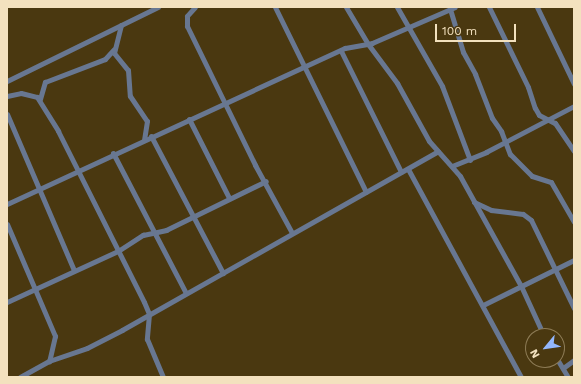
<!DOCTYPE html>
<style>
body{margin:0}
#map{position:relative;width:581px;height:384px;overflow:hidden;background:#4a3810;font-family:"Work Sans",sans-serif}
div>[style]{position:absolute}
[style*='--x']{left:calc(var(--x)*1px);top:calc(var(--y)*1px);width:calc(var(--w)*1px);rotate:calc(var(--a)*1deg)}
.minor>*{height:5px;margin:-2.5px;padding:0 2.5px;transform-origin:2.5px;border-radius:2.5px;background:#687791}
span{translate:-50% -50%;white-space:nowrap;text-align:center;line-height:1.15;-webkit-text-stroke:3px #4a3810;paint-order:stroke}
.frame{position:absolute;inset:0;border:8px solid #f3e1be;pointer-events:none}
.north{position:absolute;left:525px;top:328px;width:40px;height:40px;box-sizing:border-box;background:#4a3810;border:1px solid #8e7c56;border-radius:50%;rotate:241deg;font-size:11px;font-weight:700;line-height:16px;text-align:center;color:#f3e1be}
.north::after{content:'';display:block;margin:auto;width:14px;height:18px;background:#93b7fd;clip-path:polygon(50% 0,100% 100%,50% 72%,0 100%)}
.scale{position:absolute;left:435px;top:24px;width:81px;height:18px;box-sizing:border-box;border:2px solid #f3e1be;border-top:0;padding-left:5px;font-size:12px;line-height:14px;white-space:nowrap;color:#f3e1be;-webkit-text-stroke:3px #4a3810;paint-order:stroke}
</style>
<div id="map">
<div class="minor">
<div style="--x:195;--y:7;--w:12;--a:132"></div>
<div style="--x:187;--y:16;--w:10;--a:90"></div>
<div style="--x:187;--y:26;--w:155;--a:63.9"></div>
<div style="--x:255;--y:165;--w:77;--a:61.4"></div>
<div style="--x:275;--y:7;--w:206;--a:63.8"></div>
<div style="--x:346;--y:7;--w:43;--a:59.3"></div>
<div style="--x:368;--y:44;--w:49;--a:53.4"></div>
<div style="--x:397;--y:83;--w:66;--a:61.1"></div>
<div style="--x:429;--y:141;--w:47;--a:48.5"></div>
<div style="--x:460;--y:176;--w:126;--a:61"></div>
<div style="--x:521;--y:286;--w:55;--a:65.3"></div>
<div style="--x:397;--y:7;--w:91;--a:60.3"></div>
<div style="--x:442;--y:86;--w:79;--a:69.3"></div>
<div style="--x:489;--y:7;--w:89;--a:64"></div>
<div style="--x:528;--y:87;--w:22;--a:72"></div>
<div style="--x:535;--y:108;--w:8;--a:60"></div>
<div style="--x:539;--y:115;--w:18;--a:27"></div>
<div style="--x:555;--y:123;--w:34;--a:56"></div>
<div style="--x:537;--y:7;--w:85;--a:64.3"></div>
<div style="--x:450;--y:9;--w:45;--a:73.2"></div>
<div style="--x:463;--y:52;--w:25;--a:61"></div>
<div style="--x:475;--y:74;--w:47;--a:68.9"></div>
<div style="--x:492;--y:118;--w:16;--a:55"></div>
<div style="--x:501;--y:131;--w:25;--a:69"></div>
<div style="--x:510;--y:154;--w:31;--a:45"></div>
<div style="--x:532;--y:176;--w:20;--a:18"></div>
<div style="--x:551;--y:182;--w:46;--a:60.1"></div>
<div style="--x:121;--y:25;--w:29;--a:104"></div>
<div style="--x:114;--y:53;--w:22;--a:51"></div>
<div style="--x:128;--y:70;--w:26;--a:86"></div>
<div style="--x:130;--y:96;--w:30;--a:56"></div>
<div style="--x:147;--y:121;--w:18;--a:99"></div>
<div style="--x:341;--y:51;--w:135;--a:63.6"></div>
<div style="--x:7;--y:81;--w:168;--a:-26.1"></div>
<div style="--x:7;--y:96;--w:14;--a:-12"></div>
<div style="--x:21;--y:93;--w:16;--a:14"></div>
<div style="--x:37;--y:97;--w:40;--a:58"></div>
<div style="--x:58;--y:131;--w:191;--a:63.3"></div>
<div style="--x:144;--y:302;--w:13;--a:67"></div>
<div style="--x:149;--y:314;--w:25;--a:95"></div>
<div style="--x:147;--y:339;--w:41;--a:67.2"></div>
<div style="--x:40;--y:99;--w:18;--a:-74"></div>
<div style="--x:45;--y:82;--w:64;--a:-21"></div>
<div style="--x:105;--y:59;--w:13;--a:-48"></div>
<div style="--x:7;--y:114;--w:170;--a:66.8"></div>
<div style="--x:189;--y:119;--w:89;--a:63.1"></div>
<div style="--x:151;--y:136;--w:155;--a:62.3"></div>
<div style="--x:113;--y:153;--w:158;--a:62.5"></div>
<div style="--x:452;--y:166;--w:37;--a:-22"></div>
<div style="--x:486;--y:152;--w:99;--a:-27.6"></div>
<div style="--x:408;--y:169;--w:237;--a:61.5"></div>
<div style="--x:474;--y:202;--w:19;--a:25"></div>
<div style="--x:491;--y:210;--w:32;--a:7"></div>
<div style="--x:523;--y:214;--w:10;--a:37"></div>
<div style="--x:531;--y:220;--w:98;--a:64"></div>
<div style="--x:7;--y:204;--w:372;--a:-24.8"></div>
<div style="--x:345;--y:48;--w:27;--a:-10"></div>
<div style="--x:372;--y:43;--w:90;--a:-23.4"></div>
<div style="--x:7;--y:224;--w:122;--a:66.8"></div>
<div style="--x:55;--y:336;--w:26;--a:103"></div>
<div style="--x:7;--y:302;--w:122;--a:-24.7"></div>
<div style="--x:118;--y:251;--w:30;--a:-33"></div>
<div style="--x:143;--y:235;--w:24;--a:-12"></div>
<div style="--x:166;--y:230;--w:111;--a:-26.1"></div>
<div style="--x:483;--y:305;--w:102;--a:-26.3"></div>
<div style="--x:557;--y:359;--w:21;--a:59"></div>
<div style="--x:563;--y:368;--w:14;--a:-36"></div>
<div style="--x:20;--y:377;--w:33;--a:-29"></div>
<div style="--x:49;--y:361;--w:40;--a:-18.9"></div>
<div style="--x:87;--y:348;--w:39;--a:-27"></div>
<div style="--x:122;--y:330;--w:363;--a:-29.5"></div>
</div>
<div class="frame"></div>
<div class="north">N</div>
<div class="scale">100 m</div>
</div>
